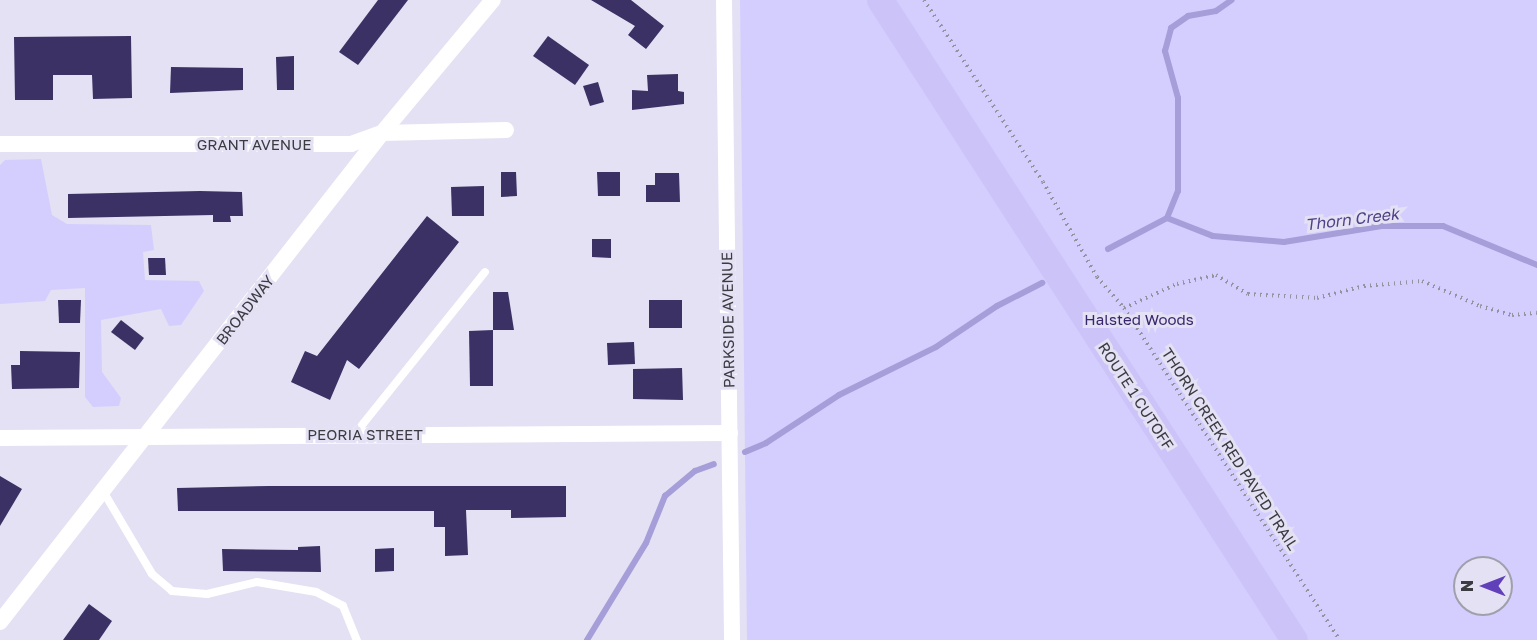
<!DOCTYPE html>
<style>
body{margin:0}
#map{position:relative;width:1537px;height:640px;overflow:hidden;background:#e3e1f3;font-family:"Golos Text",sans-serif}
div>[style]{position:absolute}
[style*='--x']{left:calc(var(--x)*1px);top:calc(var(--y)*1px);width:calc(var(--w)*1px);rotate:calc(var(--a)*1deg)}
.green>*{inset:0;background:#d4ceff}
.stream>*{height:6px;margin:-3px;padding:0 3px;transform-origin:3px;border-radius:3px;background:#a69ed9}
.building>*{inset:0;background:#3b3164}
.path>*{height:4px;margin-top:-2px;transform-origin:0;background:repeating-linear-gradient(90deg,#93929f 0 1.5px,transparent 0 6px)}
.service>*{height:8px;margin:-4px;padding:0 4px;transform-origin:4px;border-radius:4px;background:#fff}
.minor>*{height:16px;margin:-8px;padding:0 8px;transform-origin:8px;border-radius:8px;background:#fff}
.primary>*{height:27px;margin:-13.5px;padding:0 13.5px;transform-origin:13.5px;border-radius:13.5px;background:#ccc4f8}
span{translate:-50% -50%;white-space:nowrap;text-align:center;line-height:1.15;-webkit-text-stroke:6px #e3e1f3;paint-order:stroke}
.street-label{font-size:15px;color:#3b3b42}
.park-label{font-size:15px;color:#38266c}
.water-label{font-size:16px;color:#4f4088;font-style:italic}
.north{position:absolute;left:1453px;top:556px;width:60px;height:60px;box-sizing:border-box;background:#e3e1f3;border:2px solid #a09fac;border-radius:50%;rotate:270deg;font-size:16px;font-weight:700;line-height:24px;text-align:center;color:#3b3b42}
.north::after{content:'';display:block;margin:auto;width:21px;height:27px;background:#6141b9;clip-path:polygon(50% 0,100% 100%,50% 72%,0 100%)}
</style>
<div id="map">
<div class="green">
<div style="clip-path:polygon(evenodd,740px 0,1537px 0,1537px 640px,747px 640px,740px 0,1465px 568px,1501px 568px,1501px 604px,1465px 604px,1465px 568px)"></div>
<div style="clip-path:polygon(41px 159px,52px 215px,67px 224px,151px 225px,154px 250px,143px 252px,145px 280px,199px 281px,204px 291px,181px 325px,169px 326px,161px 309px,101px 320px,102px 372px,121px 398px,119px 406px,93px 407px,85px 397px,85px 288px,51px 290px,45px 301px,0 304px,0 165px,5px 160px)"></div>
</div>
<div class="stream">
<div style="--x:1167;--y:218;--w:49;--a:21.4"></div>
<div style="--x:1213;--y:236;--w:71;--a:4.8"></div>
<div style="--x:1284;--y:242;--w:99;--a:-9.3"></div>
<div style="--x:1382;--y:226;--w:61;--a:0"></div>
<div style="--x:1443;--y:226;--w:102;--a:22.5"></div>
<div style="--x:1108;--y:249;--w:67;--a:-27.7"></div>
<div style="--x:1167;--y:218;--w:29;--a:-68"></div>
<div style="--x:1178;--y:191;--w:93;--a:-90"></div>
<div style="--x:1178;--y:98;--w:49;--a:-105.5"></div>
<div style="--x:1165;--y:51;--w:24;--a:-75"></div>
<div style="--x:1171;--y:28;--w:21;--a:-35"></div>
<div style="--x:1188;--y:16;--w:28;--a:-10"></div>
<div style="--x:1216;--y:11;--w:19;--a:-35"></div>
<div style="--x:745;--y:452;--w:23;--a:-23"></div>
<div style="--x:766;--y:443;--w:87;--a:-33.3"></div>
<div style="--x:839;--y:395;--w:108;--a:-26.3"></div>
<div style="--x:936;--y:347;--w:73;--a:-33.9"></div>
<div style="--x:997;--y:306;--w:51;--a:-27.1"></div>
<div style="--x:587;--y:640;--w:114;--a:-58.7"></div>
<div style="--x:646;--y:543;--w:51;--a:-68"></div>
<div style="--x:665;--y:496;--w:39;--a:-40"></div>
<div style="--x:695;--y:471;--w:20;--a:-20"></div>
</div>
<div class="building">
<div style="clip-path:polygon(378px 0,408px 0,358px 65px,339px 52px)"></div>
<div style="clip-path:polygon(591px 0,631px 0,664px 26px,646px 49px,628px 35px,635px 26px)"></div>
<div style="clip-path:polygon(131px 36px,132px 98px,93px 99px,92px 75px,53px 75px,53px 100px,15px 100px,14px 37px)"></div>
<div style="clip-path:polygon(548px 36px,589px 65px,575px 85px,533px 56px)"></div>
<div style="clip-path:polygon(294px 56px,294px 90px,277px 90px,276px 57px)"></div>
<div style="clip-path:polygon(171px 67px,243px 68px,243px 90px,170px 93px)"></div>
<div style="clip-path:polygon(678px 74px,678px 91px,684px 92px,684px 104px,632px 110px,632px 90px,648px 91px,647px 75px)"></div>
<div style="clip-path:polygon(598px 82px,604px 102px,590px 106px,583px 86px)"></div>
<div style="clip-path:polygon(501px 172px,516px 172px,517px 196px,501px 197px)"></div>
<div style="clip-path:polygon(597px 172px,620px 172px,620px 196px,598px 196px)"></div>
<div style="clip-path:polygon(655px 173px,679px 173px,680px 202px,646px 202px,646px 185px,655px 185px)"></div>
<div style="clip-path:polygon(484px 186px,484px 216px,452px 216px,451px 187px)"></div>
<div style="clip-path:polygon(200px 191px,242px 192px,243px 216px,230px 216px,231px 222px,213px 222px,213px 215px,68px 218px,68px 194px)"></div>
<div style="clip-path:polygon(427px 216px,459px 242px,359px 369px,347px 360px,330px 400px,291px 382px,305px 351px,317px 356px)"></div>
<div style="clip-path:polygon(592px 239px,611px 239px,611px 258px,592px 257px)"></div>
<div style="clip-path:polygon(148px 258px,165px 258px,166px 275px,149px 275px)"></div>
<div style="clip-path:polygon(493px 292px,508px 292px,514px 330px,493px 330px)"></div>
<div style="clip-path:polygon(58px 300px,81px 300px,80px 323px,59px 323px)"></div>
<div style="clip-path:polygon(649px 300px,682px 300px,682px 328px,649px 328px)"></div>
<div style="clip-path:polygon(121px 320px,144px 338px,135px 350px,111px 332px)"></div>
<div style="clip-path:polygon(493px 330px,493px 386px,470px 386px,469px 331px)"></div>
<div style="clip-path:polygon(634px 342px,635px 364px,608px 365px,607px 343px)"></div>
<div style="clip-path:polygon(20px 351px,80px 352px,79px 388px,12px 389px,11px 365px,20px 365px)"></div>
<div style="clip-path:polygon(682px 368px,683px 400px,633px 399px,633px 369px)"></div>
<div style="clip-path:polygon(0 476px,22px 489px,0 526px)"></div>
<div style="clip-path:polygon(269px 486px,566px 486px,566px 517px,511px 518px,511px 510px,466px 510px,468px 555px,445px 556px,445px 527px,434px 527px,434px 511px,178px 511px,177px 488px)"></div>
<div style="clip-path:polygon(320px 546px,321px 572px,223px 571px,222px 549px,298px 550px,298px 547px)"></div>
<div style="clip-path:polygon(394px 548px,394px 571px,375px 572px,375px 549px)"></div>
<div style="clip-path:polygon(89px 604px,112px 621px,99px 640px,63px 640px)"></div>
</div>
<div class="path">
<div style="--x:924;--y:0;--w:217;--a:56.8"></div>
<div style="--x:1043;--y:182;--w:109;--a:60.4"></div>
<div style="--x:1097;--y:277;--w:41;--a:48.9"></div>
<div style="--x:1124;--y:308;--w:396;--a:57"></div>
<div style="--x:1124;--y:308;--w:58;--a:-24.4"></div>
<div style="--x:1177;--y:284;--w:40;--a:-13"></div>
<div style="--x:1216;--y:275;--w:37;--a:31"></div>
<div style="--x:1248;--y:294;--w:69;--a:3.3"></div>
<div style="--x:1317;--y:298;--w:49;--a:-14.3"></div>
<div style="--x:1364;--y:286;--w:58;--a:-4.9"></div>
<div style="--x:1422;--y:281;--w:63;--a:23.3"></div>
<div style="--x:1480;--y:306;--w:33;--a:16"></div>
<div style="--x:1512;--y:315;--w:25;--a:-5"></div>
</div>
<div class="service">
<div style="--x:354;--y:435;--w:209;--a:-51.2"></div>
<div style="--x:103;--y:491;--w:96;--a:59.4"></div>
<div style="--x:152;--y:574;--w:26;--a:40"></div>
<div style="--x:172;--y:591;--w:35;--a:5"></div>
<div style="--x:207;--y:594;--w:51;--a:-13.5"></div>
<div style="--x:257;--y:582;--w:60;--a:9.6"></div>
<div style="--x:316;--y:592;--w:30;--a:27"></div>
<div style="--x:343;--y:606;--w:37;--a:68"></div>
</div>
<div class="minor">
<div style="--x:724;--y:0;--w:640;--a:89.28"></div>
<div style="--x:0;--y:144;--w:351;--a:0"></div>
<div style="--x:351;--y:144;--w:33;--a:-20"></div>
<div style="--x:382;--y:133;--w:124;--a:-1.4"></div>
<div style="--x:0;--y:438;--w:730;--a:-0.39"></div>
<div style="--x:0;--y:622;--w:621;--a:-52"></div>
<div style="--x:382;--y:133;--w:173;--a:-50.2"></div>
</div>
<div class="primary">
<div style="--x:880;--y:0;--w:762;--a:57.1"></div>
</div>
<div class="street-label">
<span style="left:254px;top:145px">GRANT AVENUE</span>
<span style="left:245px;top:310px;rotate:-52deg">BROADWAY</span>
<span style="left:728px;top:320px;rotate:-91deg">PARKSIDE AVENUE</span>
<span style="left:1136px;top:396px;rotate:57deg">ROUTE 1 CUTOFF</span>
<span style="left:365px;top:435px">PEORIA STREET</span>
<span style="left:1230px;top:449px;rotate:57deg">THORN CREEK RED PAVED TRAIL</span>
</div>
<div class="park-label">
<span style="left:1139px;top:320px">Halsted Woods</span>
</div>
<div class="water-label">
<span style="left:1352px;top:219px;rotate:-7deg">Thorn Creek</span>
</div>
<div class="north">N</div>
</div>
